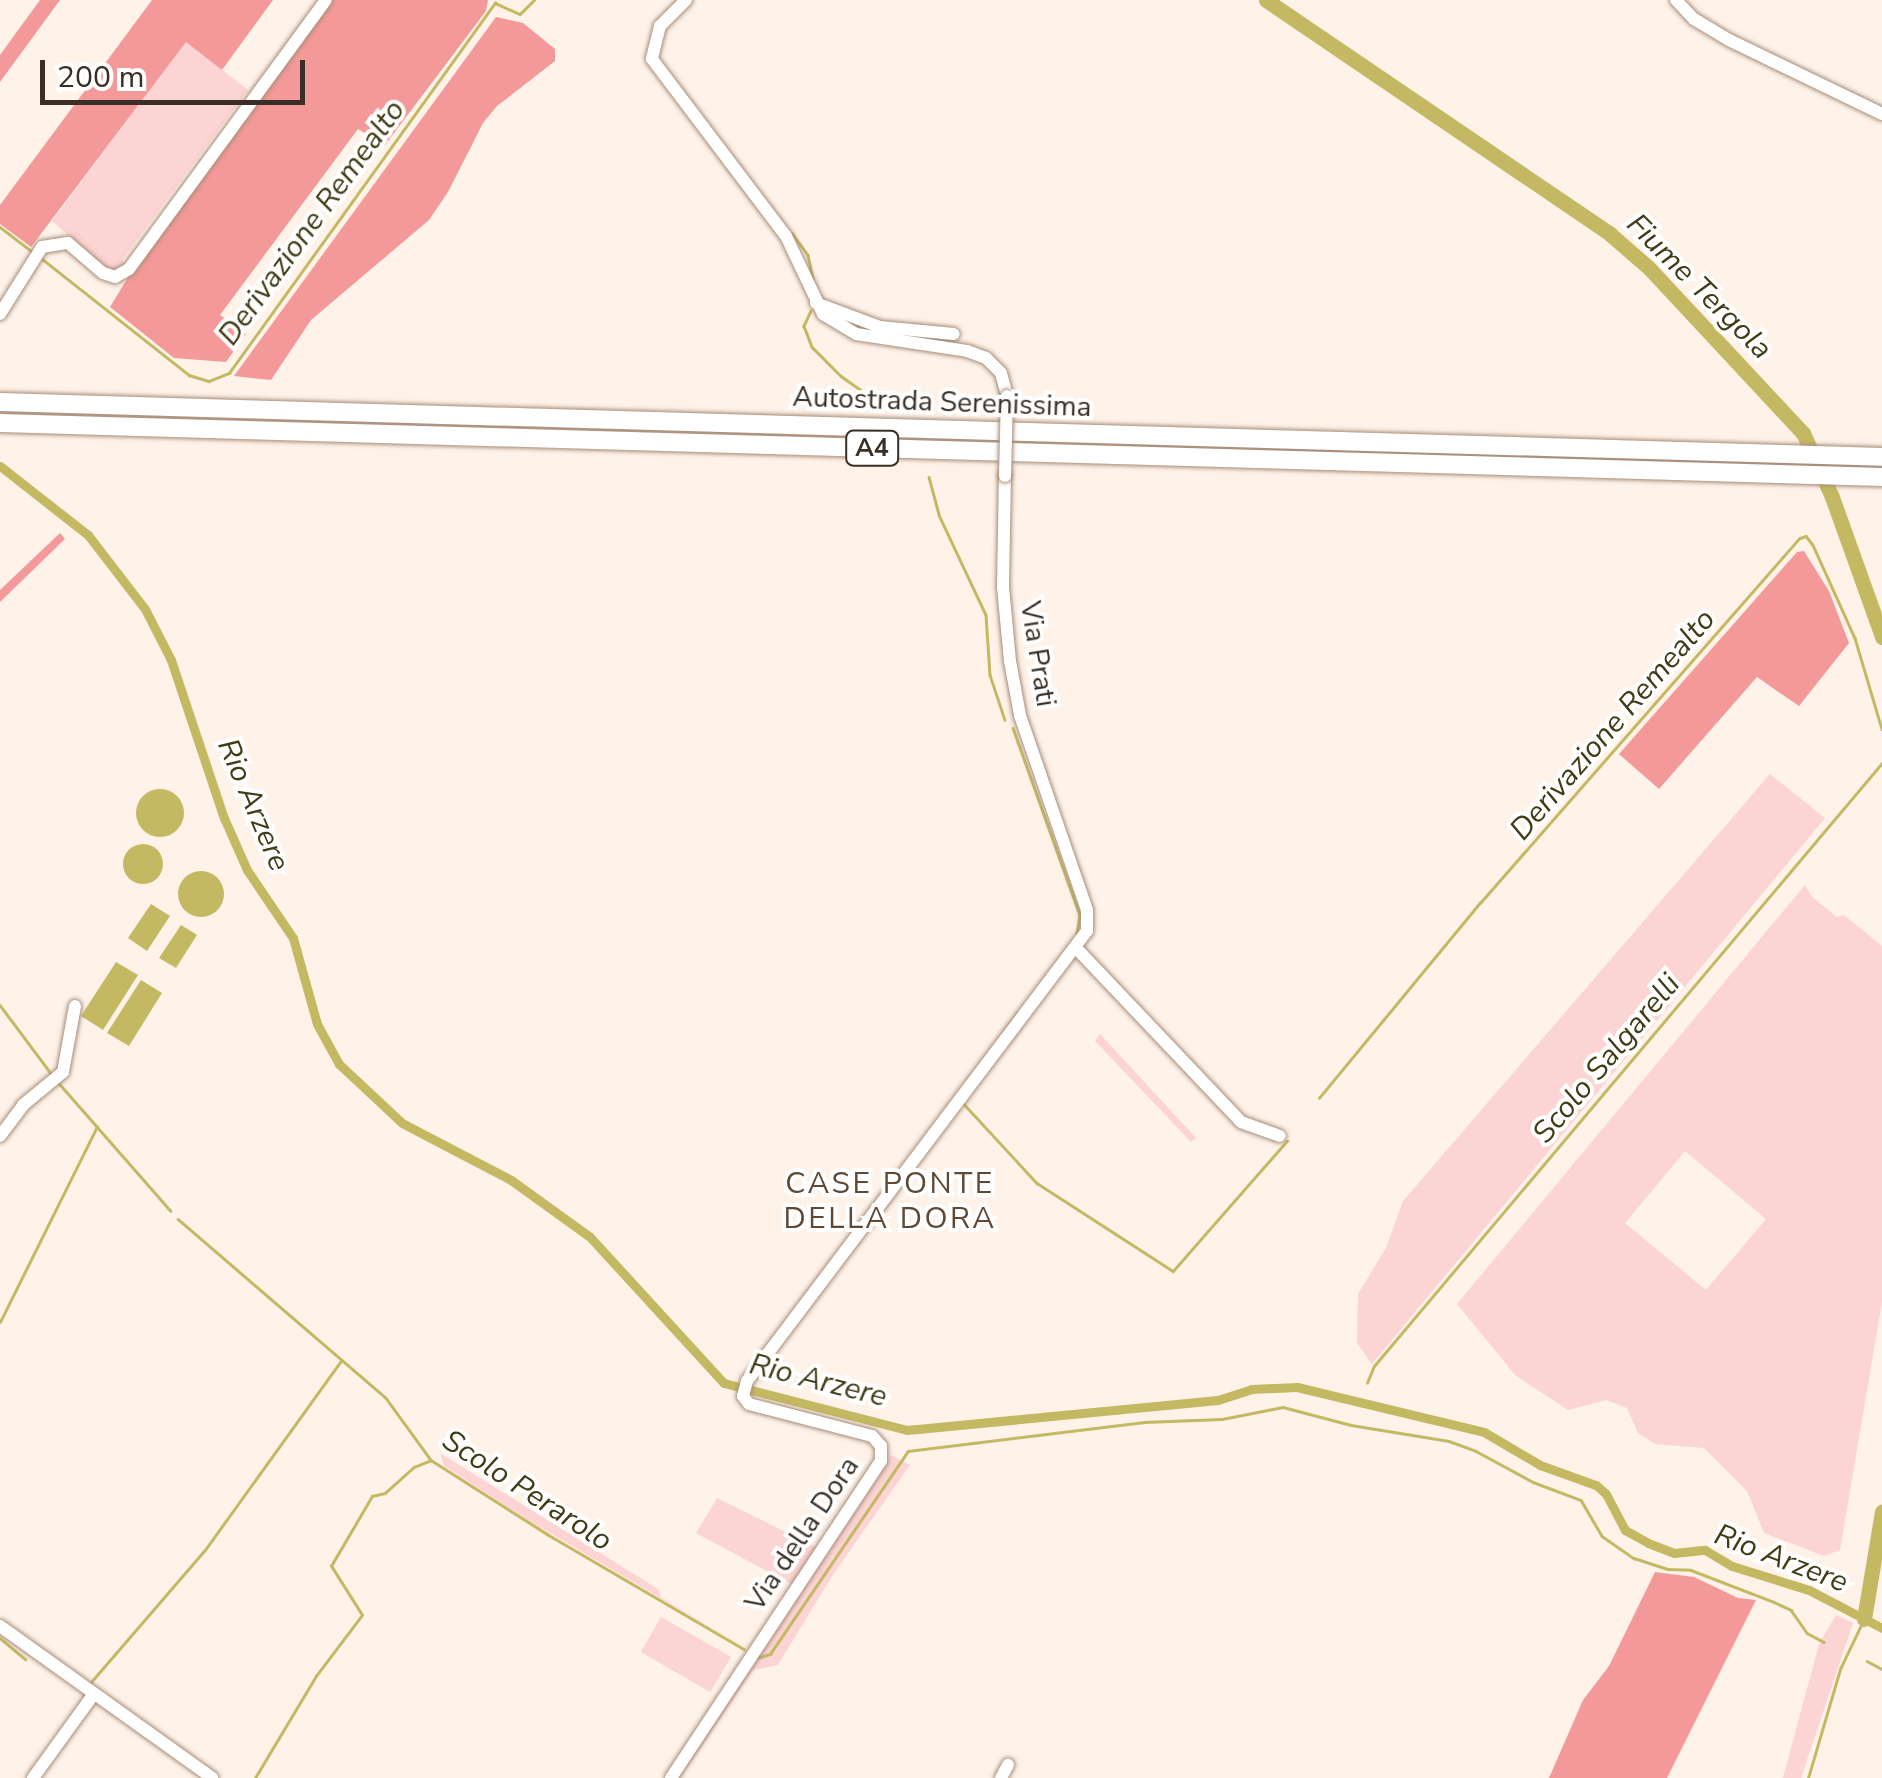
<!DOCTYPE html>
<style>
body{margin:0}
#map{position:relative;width:1882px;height:1778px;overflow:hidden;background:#fef2e9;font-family:"Nunito Sans",sans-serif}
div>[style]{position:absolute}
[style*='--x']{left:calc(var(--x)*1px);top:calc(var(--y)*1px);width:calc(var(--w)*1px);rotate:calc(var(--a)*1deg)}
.green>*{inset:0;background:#fbd4d3}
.forest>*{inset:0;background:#f49999}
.water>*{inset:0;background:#c4b962}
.round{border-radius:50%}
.stream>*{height:2.5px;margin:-1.25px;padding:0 1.25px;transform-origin:1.25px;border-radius:1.25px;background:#c4b962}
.canal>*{height:9px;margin:-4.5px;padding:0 4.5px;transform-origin:4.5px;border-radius:4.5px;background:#c4b962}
.river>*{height:15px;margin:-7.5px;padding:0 7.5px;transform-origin:7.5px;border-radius:7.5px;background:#c4b962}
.roads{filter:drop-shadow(0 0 2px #a78c77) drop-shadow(0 0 2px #a78c77)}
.minor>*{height:12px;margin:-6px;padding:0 6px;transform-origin:6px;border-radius:6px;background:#fff}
.highway>*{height:18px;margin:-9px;padding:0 9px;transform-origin:9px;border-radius:9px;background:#fff}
.bridges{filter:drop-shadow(0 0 2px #a78c77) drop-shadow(0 0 2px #a78c77)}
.minor-bridge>*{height:12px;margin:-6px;padding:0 6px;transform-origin:6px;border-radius:6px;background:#fff}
span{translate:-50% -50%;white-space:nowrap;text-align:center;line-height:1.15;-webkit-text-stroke:8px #fff;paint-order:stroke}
.shield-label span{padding:2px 8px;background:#fff;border:2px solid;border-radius:8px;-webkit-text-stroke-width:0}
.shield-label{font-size:25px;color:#3a2f26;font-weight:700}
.street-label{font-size:28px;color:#3a2f26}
.water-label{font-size:30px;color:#403c16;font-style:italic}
.neighbourhood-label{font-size:30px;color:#5f4834;letter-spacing:2.5px}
.scale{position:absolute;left:40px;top:60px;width:265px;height:45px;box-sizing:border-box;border:5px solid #3a2f26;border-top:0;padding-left:12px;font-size:30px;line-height:35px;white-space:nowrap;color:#3a2f26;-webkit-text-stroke:8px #fff;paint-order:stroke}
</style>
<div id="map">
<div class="green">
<div style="clip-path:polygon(186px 41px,248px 90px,122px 260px,125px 265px,118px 270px,106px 268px,52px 221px)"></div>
<div style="clip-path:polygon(1770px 774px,1825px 818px,1372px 1364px,1357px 1343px,1358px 1294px,1386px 1248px,1403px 1201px)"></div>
<div style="clip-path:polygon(evenodd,1805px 885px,1812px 897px,1837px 917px,1844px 915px,1882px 946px,1882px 1302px,1840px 1550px,1824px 1556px,1764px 1533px,1747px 1491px,1704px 1448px,1655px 1444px,1638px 1433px,1627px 1408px,1606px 1400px,1568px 1410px,1515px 1375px,1457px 1304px,1805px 885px,1685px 1151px,1766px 1219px,1706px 1290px,1625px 1223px,1685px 1151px)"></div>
<div style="clip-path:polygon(1100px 1034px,1196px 1138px,1191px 1142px,1095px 1041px)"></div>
<div style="clip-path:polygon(440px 1453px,658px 1589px,661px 1597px,747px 1649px,526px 1519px,444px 1466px)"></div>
<div style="clip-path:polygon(891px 1455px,910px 1465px,832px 1576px,778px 1665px,753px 1670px,680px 1778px,675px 1778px)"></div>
<div style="clip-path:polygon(717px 1498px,818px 1548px,793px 1585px,696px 1533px)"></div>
<div style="clip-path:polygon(1836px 1615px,1853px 1623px,1801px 1778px,1783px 1778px,1819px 1644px)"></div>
<div style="clip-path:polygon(661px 1617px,731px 1657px,710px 1692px,641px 1652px)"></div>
</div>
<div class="forest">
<div style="clip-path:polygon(40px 0,60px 0,0 82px,0 55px)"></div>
<div style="clip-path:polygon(152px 0,273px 0,222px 70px,186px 42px,31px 247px,0 224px,0 205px)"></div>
<div style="clip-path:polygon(330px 0,488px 0,486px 11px,385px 145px,358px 129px,220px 315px,246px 334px,226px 362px,174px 358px,110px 307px,130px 274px)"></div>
<div style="clip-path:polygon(496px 17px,523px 23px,555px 49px,555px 61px,497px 106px,483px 123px,448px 192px,429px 220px,311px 320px,271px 380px,234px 376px)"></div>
<div style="clip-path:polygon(60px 533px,65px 539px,0 602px,0 590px)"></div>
<div style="clip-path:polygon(1804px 551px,1829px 591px,1849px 643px,1799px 706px,1757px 677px,1659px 789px,1619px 754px,1797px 552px)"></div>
<div style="clip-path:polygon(1655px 1572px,1694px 1577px,1738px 1598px,1756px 1600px,1667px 1778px,1549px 1778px,1583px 1700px,1609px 1666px)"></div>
</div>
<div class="water">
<div class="round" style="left:136px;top:789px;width:48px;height:48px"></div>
<div class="round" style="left:123px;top:844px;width:40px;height:40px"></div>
<div class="round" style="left:178px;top:871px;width:46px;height:46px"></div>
<div style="clip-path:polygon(151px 904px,170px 916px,147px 951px,128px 938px)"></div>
<div style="clip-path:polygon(181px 925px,197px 935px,176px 968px,159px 958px)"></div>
<div style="clip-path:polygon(116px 962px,138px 975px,103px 1030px,81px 1016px)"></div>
<div style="clip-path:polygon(141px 980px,162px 993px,129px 1046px,107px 1033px)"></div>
</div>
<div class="stream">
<div style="--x:0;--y:227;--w:43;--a:37.4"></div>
<div style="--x:792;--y:233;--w:27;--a:54"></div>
<div style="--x:808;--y:255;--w:25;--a:78"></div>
<div style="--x:41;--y:258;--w:189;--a:38.3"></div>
<div style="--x:189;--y:375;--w:21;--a:17"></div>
<div style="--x:209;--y:381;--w:22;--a:-22"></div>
<div style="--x:229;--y:373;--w:456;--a:-54.3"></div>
<div style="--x:495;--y:3;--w:27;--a:24"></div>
<div style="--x:520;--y:14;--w:20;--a:-45"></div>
<div style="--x:811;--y:311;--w:17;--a:115"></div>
<div style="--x:804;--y:326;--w:22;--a:69"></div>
<div style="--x:812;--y:347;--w:41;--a:45"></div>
<div style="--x:841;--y:376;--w:54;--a:35.2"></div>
<div style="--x:929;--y:477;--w:39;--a:75"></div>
<div style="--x:939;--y:515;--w:110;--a:64.8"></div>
<div style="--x:986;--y:615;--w:60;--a:86.2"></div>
<div style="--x:990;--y:675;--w:47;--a:71.6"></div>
<div style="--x:1013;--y:728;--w:199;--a:70.3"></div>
<div style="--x:1080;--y:915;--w:19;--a:99"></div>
<div style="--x:0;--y:1005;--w:89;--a:53.3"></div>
<div style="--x:58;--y:1082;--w:171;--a:48.8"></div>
<div style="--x:957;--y:1096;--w:104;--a:-54"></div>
<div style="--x:1319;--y:1098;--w:253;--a:-50.5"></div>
<div style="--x:1480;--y:903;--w:485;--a:-48.8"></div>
<div style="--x:1800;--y:538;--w:6;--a:-18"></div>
<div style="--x:1806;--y:536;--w:11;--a:52"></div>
<div style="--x:1813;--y:545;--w:102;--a:65.7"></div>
<div style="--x:1855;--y:638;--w:95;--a:73.5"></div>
<div style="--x:964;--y:1104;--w:108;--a:47.3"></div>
<div style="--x:1037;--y:1183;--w:162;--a:32.9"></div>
<div style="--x:1173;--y:1271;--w:173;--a:-48.8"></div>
<div style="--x:178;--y:1219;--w:274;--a:40.7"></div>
<div style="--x:386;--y:1398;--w:77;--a:54"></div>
<div style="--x:431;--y:1460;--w:138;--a:32.5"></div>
<div style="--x:547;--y:1534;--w:228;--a:30.3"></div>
<div style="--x:0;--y:1322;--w:218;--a:-63.6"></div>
<div style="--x:1367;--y:1383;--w:18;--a:-68"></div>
<div style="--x:1374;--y:1366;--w:788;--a:-49.89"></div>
<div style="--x:0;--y:1638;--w:33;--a:40"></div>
<div style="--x:757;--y:1658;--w:14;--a:-17"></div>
<div style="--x:770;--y:1654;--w:245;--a:-55.8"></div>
<div style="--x:908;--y:1451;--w:238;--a:-7"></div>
<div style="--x:1144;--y:1422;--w:78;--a:-2.2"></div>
<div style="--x:1222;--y:1419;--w:62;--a:-11.1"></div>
<div style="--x:1283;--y:1407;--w:70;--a:14.8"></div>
<div style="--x:1351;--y:1425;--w:99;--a:9.3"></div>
<div style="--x:1449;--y:1441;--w:29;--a:20"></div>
<div style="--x:1476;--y:1451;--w:65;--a:28.5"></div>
<div style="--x:1533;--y:1482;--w:51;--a:20.6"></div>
<div style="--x:1581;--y:1500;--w:42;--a:59.7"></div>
<div style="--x:1602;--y:1536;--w:39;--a:35"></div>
<div style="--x:1634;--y:1558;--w:35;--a:18"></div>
<div style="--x:1667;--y:1569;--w:24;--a:2"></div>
<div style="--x:1691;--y:1570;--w:89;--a:21.1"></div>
<div style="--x:1774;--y:1602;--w:19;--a:25"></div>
<div style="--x:1791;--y:1610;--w:28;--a:55"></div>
<div style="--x:1807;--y:1633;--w:19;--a:28"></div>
<div style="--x:1867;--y:1661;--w:17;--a:28"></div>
<div style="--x:91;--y:1682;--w:174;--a:-49.2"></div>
<div style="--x:205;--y:1550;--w:233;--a:-54.3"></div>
<div style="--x:255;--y:1778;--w:119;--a:-59.1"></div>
<div style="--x:316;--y:1676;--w:76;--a:-53"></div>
<div style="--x:362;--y:1615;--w:58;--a:-122.3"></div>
<div style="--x:331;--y:1566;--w:81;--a:-59.6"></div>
<div style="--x:372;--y:1496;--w:13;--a:-13"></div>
<div style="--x:385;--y:1493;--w:39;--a:-42"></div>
<div style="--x:414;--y:1467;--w:18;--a:-22"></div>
<div style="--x:1808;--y:1778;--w:114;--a:-73.6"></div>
<div style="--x:1840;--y:1669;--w:55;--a:-64.4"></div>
</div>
<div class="canal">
<div style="--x:0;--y:466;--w:112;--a:38.1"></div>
<div style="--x:88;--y:535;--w:93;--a:52.4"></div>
<div style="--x:145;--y:609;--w:57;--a:63"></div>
<div style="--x:171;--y:660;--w:167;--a:71.5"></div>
<div style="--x:224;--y:818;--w:57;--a:66.1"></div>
<div style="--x:247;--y:870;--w:82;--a:55.9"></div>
<div style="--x:293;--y:938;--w:89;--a:74.4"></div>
<div style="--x:317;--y:1024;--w:46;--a:61.2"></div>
<div style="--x:339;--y:1064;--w:86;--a:43.1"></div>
<div style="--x:402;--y:1123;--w:123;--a:27.6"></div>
<div style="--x:511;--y:1180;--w:97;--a:35.8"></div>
<div style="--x:590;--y:1237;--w:198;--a:47.5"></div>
<div style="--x:724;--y:1383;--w:189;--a:14.4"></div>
<div style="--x:907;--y:1430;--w:312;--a:-5.5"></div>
<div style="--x:1218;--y:1400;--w:35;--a:-18"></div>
<div style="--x:1251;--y:1389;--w:46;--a:-2.5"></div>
<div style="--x:1297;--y:1387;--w:192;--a:13.5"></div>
<div style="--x:1484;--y:1432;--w:65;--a:30.5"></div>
<div style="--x:1540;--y:1465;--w:59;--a:19.7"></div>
<div style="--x:1596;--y:1485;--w:13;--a:42"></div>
<div style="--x:1606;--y:1494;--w:41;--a:62.2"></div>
<div style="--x:1625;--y:1530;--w:26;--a:29"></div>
<div style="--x:1648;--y:1543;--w:28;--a:21"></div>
<div style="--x:1674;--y:1553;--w:31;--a:-6"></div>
<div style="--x:1705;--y:1550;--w:31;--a:31"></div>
<div style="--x:1732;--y:1566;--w:81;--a:17.3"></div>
<div style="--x:1809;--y:1590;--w:82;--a:27.5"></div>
</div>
<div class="river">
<div style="--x:1266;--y:0;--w:416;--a:34.2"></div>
<div style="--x:1610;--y:234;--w:52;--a:41.1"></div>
<div style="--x:1649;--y:268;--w:226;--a:47"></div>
<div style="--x:1803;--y:433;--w:70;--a:65.6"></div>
<div style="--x:1832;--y:497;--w:149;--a:70.3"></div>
<div style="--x:1864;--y:1619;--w:109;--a:-80.5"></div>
</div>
<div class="roads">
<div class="minor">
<div style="--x:686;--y:0;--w:37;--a:135"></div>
<div style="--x:660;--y:26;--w:34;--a:104"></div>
<div style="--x:652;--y:59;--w:222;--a:52.9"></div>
<div style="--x:786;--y:236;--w:86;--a:64.6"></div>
<div style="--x:823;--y:314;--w:39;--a:31"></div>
<div style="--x:856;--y:334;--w:112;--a:8.7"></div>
<div style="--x:967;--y:351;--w:20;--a:20"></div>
<div style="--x:986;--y:358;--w:21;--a:45"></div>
<div style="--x:1001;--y:373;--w:24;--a:75"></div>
<div style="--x:1676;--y:0;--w:26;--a:47"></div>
<div style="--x:1694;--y:19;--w:41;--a:31"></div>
<div style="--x:1729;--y:40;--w:170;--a:25.8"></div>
<div style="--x:816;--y:303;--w:68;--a:20.6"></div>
<div style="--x:880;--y:327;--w:74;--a:5.4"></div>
<div style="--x:0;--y:314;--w:79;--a:-57.9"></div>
<div style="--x:42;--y:247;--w:26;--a:-9"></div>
<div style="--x:68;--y:243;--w:46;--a:40.6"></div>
<div style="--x:103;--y:273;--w:13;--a:18"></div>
<div style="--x:115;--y:277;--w:16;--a:-30"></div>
<div style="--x:129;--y:269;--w:333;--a:-53.8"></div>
<div style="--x:1077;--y:949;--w:238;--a:46.5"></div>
<div style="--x:1241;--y:1122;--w:41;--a:19.7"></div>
<div style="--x:0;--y:1136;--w:39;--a:-53"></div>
<div style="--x:23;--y:1105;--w:52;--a:-39.5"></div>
<div style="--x:63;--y:1072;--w:67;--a:-79.7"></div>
<div style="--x:0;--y:1626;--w:261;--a:35.6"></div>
<div style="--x:33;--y:1778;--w:102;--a:-54.1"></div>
<div style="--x:671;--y:1778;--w:380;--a:-56.5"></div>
<div style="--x:881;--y:1461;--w:15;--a:-90"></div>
<div style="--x:881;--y:1446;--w:13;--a:-132"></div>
<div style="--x:872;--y:1436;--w:127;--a:-165.4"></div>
<div style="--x:749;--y:1404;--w:10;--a:-127"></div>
<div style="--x:743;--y:1396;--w:16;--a:-75"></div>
<div style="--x:747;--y:1381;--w:564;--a:-52.93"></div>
<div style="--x:1087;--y:931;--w:21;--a:-90"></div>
<div style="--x:1087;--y:910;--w:206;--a:-109"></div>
<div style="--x:1020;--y:715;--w:55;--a:-100.5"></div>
<div style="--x:1010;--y:661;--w:74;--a:-95.4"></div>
<div style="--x:1003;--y:587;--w:111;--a:-89"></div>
<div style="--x:1001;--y:1778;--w:15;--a:-62"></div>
</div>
<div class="highway">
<div style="--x:0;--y:402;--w:1883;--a:1.67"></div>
<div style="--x:0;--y:423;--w:1883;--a:1.64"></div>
</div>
</div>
<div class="bridges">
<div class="minor-bridge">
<div style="--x:1005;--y:476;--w:80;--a:-88.6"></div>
</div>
</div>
<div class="shield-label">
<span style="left:872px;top:448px">A4</span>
</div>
<div class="street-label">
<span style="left:942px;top:402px;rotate:2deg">Autostrada Serenissima</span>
<span style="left:1038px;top:654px;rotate:81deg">Via Prati</span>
<span style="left:802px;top:1534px;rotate:-56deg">Via della Dora</span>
</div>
<div class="water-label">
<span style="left:312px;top:223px;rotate:-54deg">Derivazione Remealto</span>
<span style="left:1699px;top:287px;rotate:45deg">Fiume Tergola</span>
<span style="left:1613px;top:725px;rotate:-49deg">Derivazione Remealto</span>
<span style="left:253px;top:805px;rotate:67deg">Rio Arzere</span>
<span style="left:1607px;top:1059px;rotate:-50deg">Scolo Salgarelli</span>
<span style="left:818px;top:1381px;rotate:14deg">Rio Arzere</span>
<span style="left:527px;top:1491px;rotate:33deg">Scolo Perarolo</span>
<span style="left:1781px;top:1559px;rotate:21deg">Rio Arzere</span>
</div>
<div class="neighbourhood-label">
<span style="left:890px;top:1201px">CASE PONTE<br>DELLA DORA</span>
</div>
<div class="scale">200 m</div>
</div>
